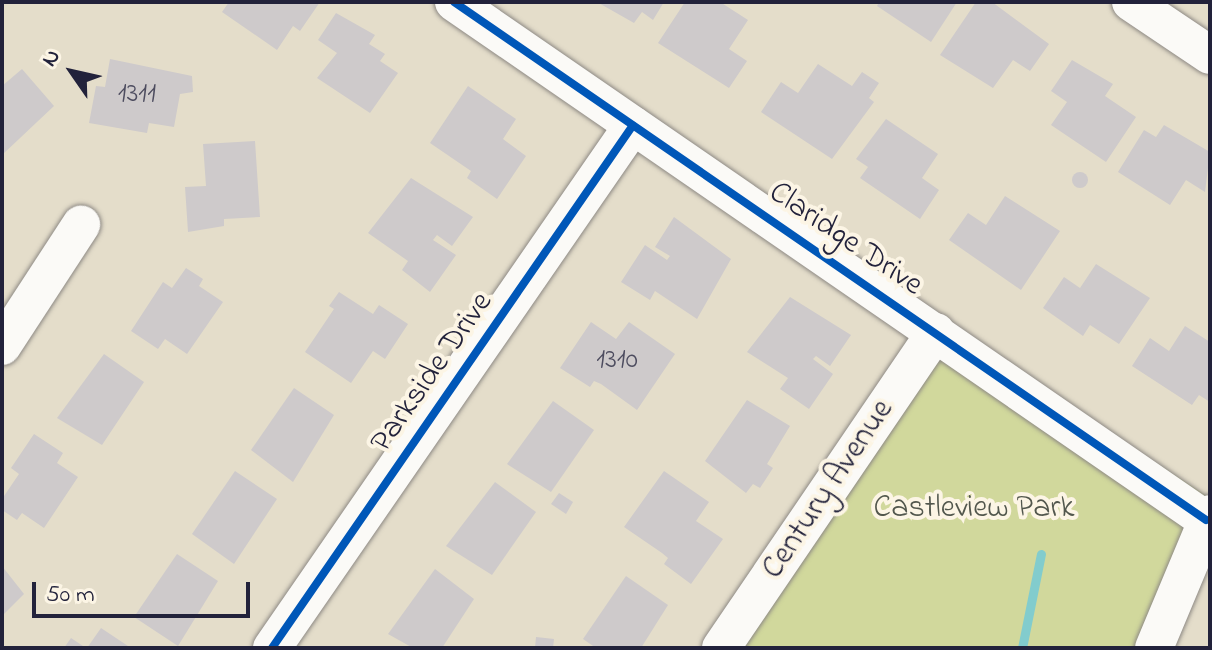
<!DOCTYPE html>
<style>
body{margin:0}
#map{position:relative;width:1212px;height:650px;overflow:hidden;background:#e4ddca;font-family:"Indie Flower",sans-serif}
div>[style]{position:absolute}
[style*='--x']{left:calc(var(--x)*1px);top:calc(var(--y)*1px);width:calc(var(--w)*1px);rotate:calc(var(--a)*1deg)}
.green>*{inset:0;background:#d1d89c}
.stream>*{height:9px;margin:-4.5px;padding:0 4.5px;transform-origin:4.5px;border-radius:4.5px;background:#82cccd}
.building>*{inset:0;background:#cecacb}
.round{border-radius:50%}
.roads{filter:drop-shadow(0 0 2px #8d8984) drop-shadow(0 0 2px #8d8984)}
.minor>*{height:38px;margin:-19px;padding:0 19px;transform-origin:19px;border-radius:19px;background:#fbfaf7}
.cycleway>*{height:8px;margin:-4px;padding:0 4px;transform-origin:4px;border-radius:4px;background:#0057b8}
span{translate:-50% -50%;white-space:nowrap;text-align:center;line-height:1.15;-webkit-text-stroke:8px #fcf5e5;paint-order:stroke}
.number-label{font-size:28px;color:#4d4c5f}
.number-label span{-webkit-text-stroke-width:0}
.street-label{font-size:32px;color:#22223b}
.park-label{font-size:32px;color:#52574d}
.frame{position:absolute;inset:0;border:4px solid #22223b;pointer-events:none}
.north{position:absolute;left:32px;top:32px;width:80px;height:80px;-webkit-text-stroke:6px #fcf5e5;paint-order:stroke;rotate:304deg;font-size:22px;font-weight:700;line-height:32px;text-align:center;color:#22223b}
.north::after{content:'';display:block;margin:auto;width:28px;height:36px;background:#22223b;clip-path:polygon(50% 0,100% 100%,50% 72%,0 100%)}
.scale{position:absolute;left:32px;top:582px;width:218px;height:36px;box-sizing:border-box;border:4px solid #22223b;border-top:0;padding-left:10px;font-size:24px;line-height:28px;white-space:nowrap;color:#22223b;-webkit-text-stroke:6px #fcf5e5;paint-order:stroke}
</style>
<div id="map">
<div class="green">
<div style="clip-path:polygon(936px 318px,1210px 498px,1152px 648px,714px 648px)"></div>
</div>
<div class="stream">
<div style="--x:1022;--y:648;--w:96;--a:-78.6"></div>
</div>
<div class="building">
<div style="clip-path:polygon(229px 2px,320px 2px,300px 31px,293px 26px,277px 50px,222px 12px)"></div>
<div style="clip-path:polygon(597px 2px,664px 2px,653px 20px,642px 12px,634px 23px)"></div>
<div style="clip-path:polygon(685px 2px,720px 2px,748px 20px,729px 49px,747px 61px,729px 88px,658px 43px)"></div>
<div style="clip-path:polygon(879px 2px,957px 2px,931px 42px,877px 6px)"></div>
<div style="clip-path:polygon(976px 2px,992px 2px,1049px 44px,1030px 71px,1013px 60px,993px 88px,940px 55px)"></div>
<div style="clip-path:polygon(336px 13px,375px 35px,369px 44px,385px 54px,380px 61px,398px 73px,370px 113px,317px 78px,337px 53px,318px 40px)"></div>
<div style="clip-path:polygon(110px 59px,192px 76px,193px 92px,180px 94px,174px 127px,149px 123px,147px 133px,89px 123px,96px 86px,105px 87px)"></div>
<div style="clip-path:polygon(1072px 60px,1113px 84px,1105px 96px,1136px 117px,1106px 162px,1051px 125px,1067px 102px,1051px 91px)"></div>
<div style="clip-path:polygon(818px 64px,852px 86px,862px 72px,879px 83px,869px 98px,874px 102px,832px 159px,761px 112px,781px 82px,798px 93px)"></div>
<div style="clip-path:polygon(22px 69px,54px 106px,2px 155px,2px 86px)"></div>
<div style="clip-path:polygon(468px 86px,516px 119px,503px 139px,526px 156px,497px 199px,467px 178px,471px 171px,430px 143px)"></div>
<div style="clip-path:polygon(886px 119px,938px 154px,922px 178px,939px 190px,920px 219px,860px 178px,868px 167px,856px 159px)"></div>
<div style="clip-path:polygon(1164px 125px,1210px 152px,1205px 192px,1186px 180px,1170px 205px,1118px 172px,1144px 130px,1156px 137px)"></div>
<div style="clip-path:polygon(255px 141px,260px 217px,224px 219px,224px 226px,188px 232px,185px 187px,206px 186px,203px 144px)"></div>
<div class="round" style="left:1072px;top:172px;width:16px;height:16px"></div>
<div style="clip-path:polygon(411px 178px,473px 217px,452px 246px,437px 235px,433px 240px,456px 255px,430px 292px,402px 270px,408px 261px,368px 233px)"></div>
<div style="clip-path:polygon(1005px 196px,1060px 231px,1021px 290px,949px 240px,968px 213px,986px 225px)"></div>
<div style="clip-path:polygon(674px 217px,731px 259px,697px 319px,655px 291px,650px 300px,621px 282px,645px 245px,667px 260px,670px 256px,655px 247px)"></div>
<div style="clip-path:polygon(1096px 264px,1150px 298px,1119px 344px,1090px 325px,1083px 336px,1043px 308px,1064px 277px,1080px 288px)"></div>
<div style="clip-path:polygon(186px 268px,203px 279px,199px 286px,223px 302px,187px 354px,165px 339px,158px 349px,131px 331px,163px 282px,172px 288px)"></div>
<div style="clip-path:polygon(339px 292px,373px 314px,379px 305px,408px 324px,385px 359px,373px 351px,351px 383px,305px 352px,334px 309px,329px 306px)"></div>
<div style="clip-path:polygon(790px 297px,851px 335px,830px 366px,816px 356px,813px 359px,833px 374px,809px 409px,780px 389px,788px 378px,747px 352px)"></div>
<div style="clip-path:polygon(591px 322px,616px 339px,629px 322px,675px 354px,637px 410px,601px 384px,594px 381px,590px 387px,560px 368px)"></div>
<div style="clip-path:polygon(1185px 326px,1210px 342px,1210px 402px,1199px 395px,1192px 405px,1132px 366px,1150px 338px,1169px 351px)"></div>
<div style="clip-path:polygon(104px 354px,144px 382px,102px 445px,57px 418px)"></div>
<div style="clip-path:polygon(294px 388px,334px 415px,293px 482px,251px 450px)"></div>
<div style="clip-path:polygon(747px 400px,790px 426px,767px 464px,773px 468px,760px 488px,753px 484px,746px 493px,705px 461px)"></div>
<div style="clip-path:polygon(553px 401px,594px 430px,551px 492px,507px 464px)"></div>
<div style="clip-path:polygon(34px 434px,63px 453px,57px 463px,78px 477px,44px 528px,22px 513px,17px 520px,2px 510px,2px 499px,19px 474px,11px 468px)"></div>
<div style="clip-path:polygon(235px 471px,277px 499px,234px 564px,192px 534px)"></div>
<div style="clip-path:polygon(664px 471px,709px 502px,696px 521px,723px 539px,691px 584px,664px 564px,668px 558px,662px 553px,624px 527px)"></div>
<div style="clip-path:polygon(495px 482px,536px 512px,492px 575px,446px 546px)"></div>
<div style="clip-path:polygon(559px 493px,573px 502px,566px 514px,551px 504px)"></div>
<div style="clip-path:polygon(177px 554px,218px 581px,178px 646px,134px 617px)"></div>
<div style="clip-path:polygon(2px 566px,24px 594px,2px 616px)"></div>
<div style="clip-path:polygon(435px 569px,474px 599px,442px 648px,413px 648px,388px 634px)"></div>
<div style="clip-path:polygon(626px 576px,668px 605px,641px 648px,596px 648px,583px 639px)"></div>
<div style="clip-path:polygon(101px 628px,131px 648px,87px 648px)"></div>
<div style="clip-path:polygon(536px 637px,554px 639px,553px 648px,535px 648px)"></div>
<div style="clip-path:polygon(71px 638px,86px 648px,64px 648px)"></div>
</div>
<div class="roads">
<div class="minor">
<div style="--x:454;--y:2;--w:913;--a:34.56"></div>
<div style="--x:1131;--y:2;--w:95;--a:33.9"></div>
<div style="--x:2;--y:346;--w:145;--a:-56.9"></div>
<div style="--x:272;--y:648;--w:635;--a:-55.38"></div>
<div style="--x:721;--y:648;--w:382;--a:-55.8"></div>
<div style="--x:1154;--y:648;--w:145;--a:-67.3"></div>
</div>
</div>
<div class="cycleway">
<div style="--x:454;--y:2;--w:913;--a:34.56"></div>
<div style="--x:272;--y:648;--w:635;--a:-55.38"></div>
</div>
<div class="number-label">
<span style="left:137px;top:95px">1311</span>
<span style="left:617px;top:361px">1310</span>
</div>
<div class="street-label">
<span style="left:845px;top:240px;rotate:34deg">Claridge Drive</span>
<span style="left:433px;top:373px;rotate:-55deg">Parkside Drive</span>
<span style="left:829px;top:490px;rotate:-56deg">Century Avenue</span>
</div>
<div class="park-label">
<span style="left:974px;top:509px">Castleview Park</span>
</div>
<div class="frame"></div>
<div class="north">N</div>
<div class="scale">50 m</div>
</div>
